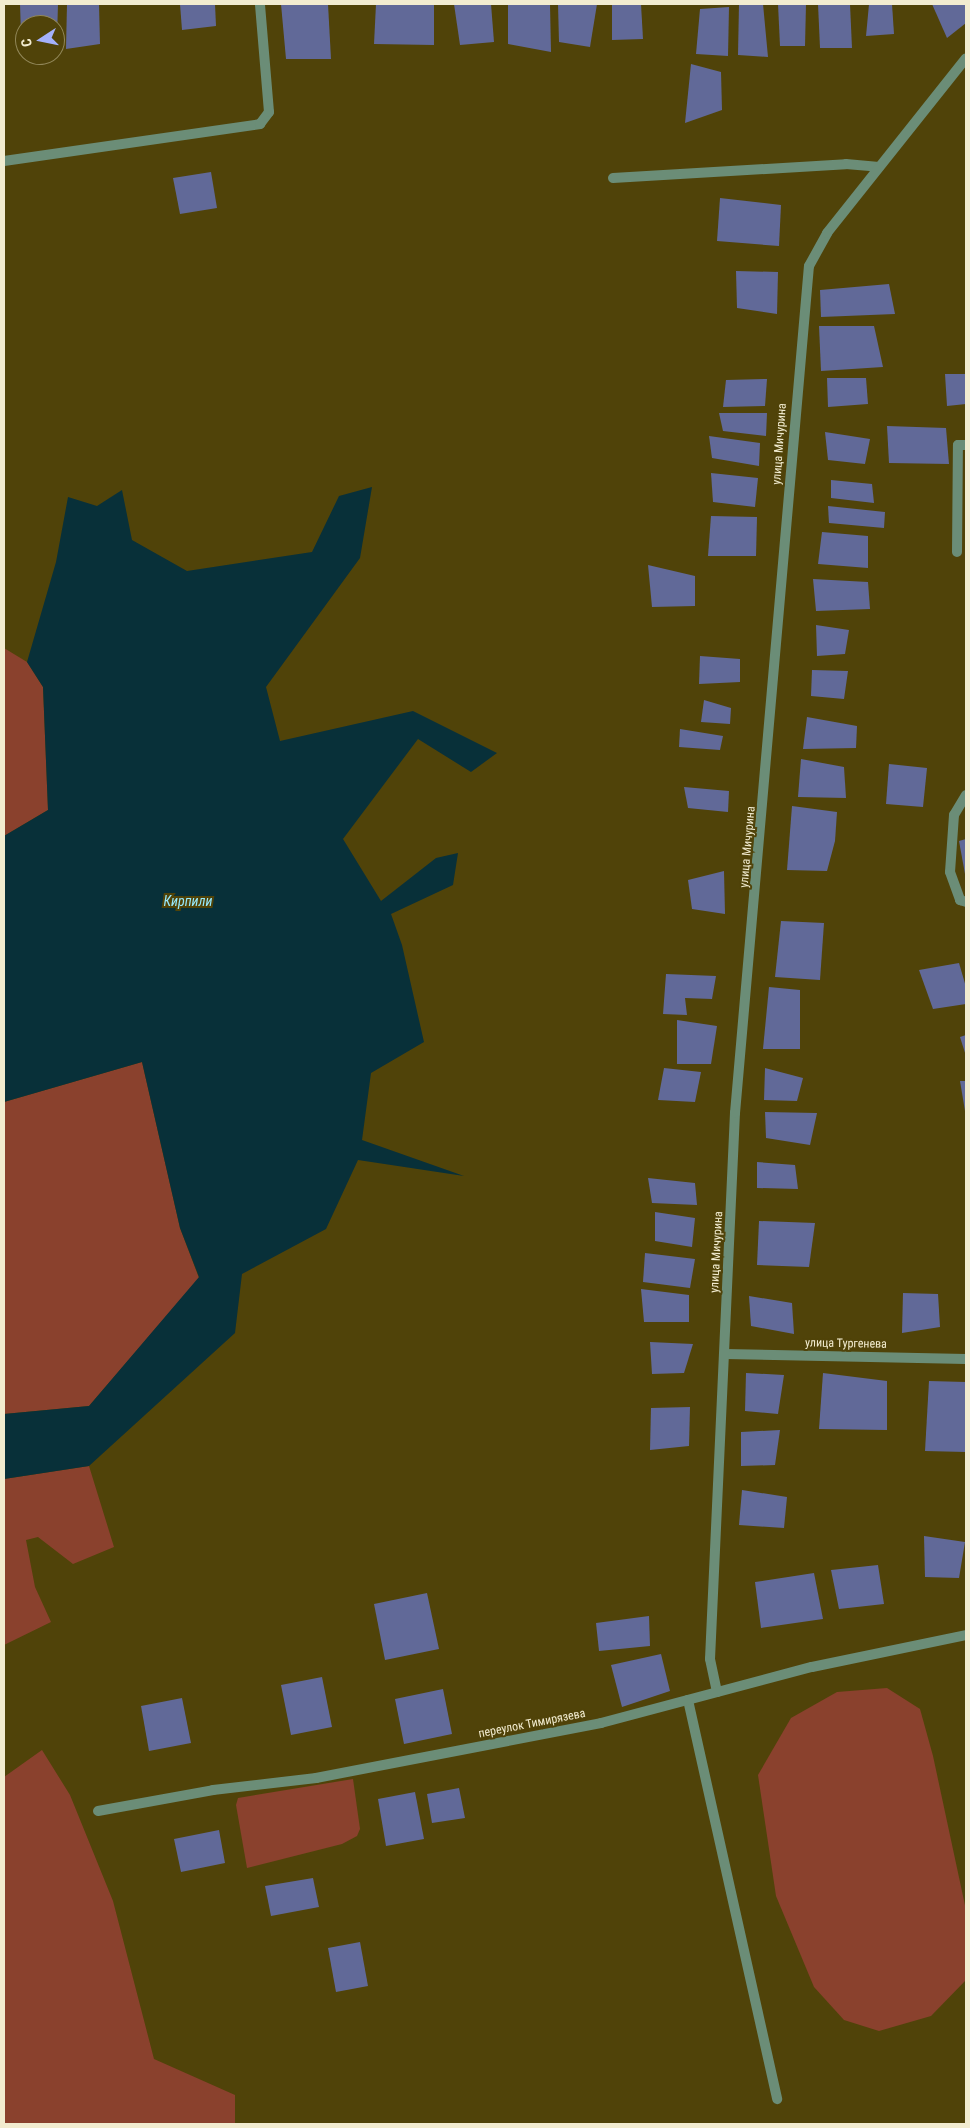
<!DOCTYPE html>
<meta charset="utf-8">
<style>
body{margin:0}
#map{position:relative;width:970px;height:2128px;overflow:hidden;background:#504309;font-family:"Roboto Condensed",sans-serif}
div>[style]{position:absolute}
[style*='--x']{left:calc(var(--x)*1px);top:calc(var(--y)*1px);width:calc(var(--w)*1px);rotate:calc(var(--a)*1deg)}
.green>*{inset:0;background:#8a412d}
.water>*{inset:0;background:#083039}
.building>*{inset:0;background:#616998}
.lane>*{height:10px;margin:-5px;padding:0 5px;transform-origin:5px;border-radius:5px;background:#6b8d77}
.street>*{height:10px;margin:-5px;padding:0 5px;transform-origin:5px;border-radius:5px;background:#6b8d77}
span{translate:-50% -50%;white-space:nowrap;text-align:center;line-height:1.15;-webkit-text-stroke:4px #504309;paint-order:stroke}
.street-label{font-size:12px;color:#f2ecd0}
.water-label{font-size:14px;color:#95e9fe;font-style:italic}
.frame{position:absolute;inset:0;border:5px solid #f2ecd0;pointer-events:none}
.north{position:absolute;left:15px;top:15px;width:50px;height:50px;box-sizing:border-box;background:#504309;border:1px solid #918759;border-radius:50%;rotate:259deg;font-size:14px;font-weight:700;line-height:20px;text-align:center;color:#f2ecd0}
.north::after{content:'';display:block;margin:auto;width:18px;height:22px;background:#a4b1fc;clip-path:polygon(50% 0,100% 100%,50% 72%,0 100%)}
</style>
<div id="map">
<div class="green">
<div style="clip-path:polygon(4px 648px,27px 662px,43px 687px,48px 810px,4px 836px)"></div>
<div style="clip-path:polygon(142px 1062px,180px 1228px,199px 1278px,89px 1406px,4px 1414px,4px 1102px)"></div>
<div style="clip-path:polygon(89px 1466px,114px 1547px,73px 1564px,38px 1537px,26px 1540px,35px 1587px,51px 1622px,4px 1645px,4px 1479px)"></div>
<div style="clip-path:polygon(887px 1688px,920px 1709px,933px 1756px,966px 1910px,966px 1980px,931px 2016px,879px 2031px,844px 2020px,814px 1987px,776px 1896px,758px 1775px,791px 1718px,837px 1692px)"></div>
<div style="clip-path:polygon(42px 1750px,70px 1795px,113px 1901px,154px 2059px,235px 2095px,235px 2124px,4px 2124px,4px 1777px)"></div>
<div style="clip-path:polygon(353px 1779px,360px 1829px,357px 1836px,342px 1844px,247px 1868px,236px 1805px,238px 1798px)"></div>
</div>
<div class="water">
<div style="clip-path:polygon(372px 487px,360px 558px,266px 687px,280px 741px,413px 711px,497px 753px,471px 772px,418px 739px,343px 839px,381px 901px,436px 858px,458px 853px,453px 885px,391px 914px,402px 945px,424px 1042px,371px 1073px,362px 1140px,464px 1176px,358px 1160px,326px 1229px,242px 1274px,235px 1333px,89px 1466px,4px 1479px,4px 1414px,89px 1406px,199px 1277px,180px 1228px,142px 1062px,4px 1102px,4px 836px,48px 810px,43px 687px,27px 662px,56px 562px,68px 497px,97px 506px,122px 490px,132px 540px,187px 571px,312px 552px,339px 496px)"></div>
</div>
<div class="building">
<div style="clip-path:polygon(20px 4px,58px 4px,57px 38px,55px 25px,25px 25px,25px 34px,21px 34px)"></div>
<div style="clip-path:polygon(67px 4px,99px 4px,100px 44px,66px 49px)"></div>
<div style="clip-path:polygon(180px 4px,215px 4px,216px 26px,182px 30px)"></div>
<div style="clip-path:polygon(281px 4px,328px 4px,331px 59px,286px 59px)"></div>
<div style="clip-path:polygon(376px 4px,434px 4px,434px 45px,374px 44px)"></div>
<div style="clip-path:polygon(454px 4px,491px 4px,494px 42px,460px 45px)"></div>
<div style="clip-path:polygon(508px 4px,550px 4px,551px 52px,508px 44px)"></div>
<div style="clip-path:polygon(558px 4px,597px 4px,590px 47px,559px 42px)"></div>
<div style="clip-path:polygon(612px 4px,641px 4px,643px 39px,612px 40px)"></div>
<div style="clip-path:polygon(739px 4px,763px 4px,768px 57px,738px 55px)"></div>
<div style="clip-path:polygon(778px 4px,806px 4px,805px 46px,780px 46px)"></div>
<div style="clip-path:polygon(818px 4px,850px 4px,852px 48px,820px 48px)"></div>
<div style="clip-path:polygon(869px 4px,892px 4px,894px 34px,866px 36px)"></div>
<div style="clip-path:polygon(932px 4px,966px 4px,966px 23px,947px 38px)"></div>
<div style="clip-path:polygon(729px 7px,728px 56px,696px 54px,700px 9px)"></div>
<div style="clip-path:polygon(691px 64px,721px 72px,722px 110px,685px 123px)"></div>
<div style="clip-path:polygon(211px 172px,217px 208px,180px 214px,173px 178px)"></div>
<div style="clip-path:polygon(720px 198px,781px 205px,779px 246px,717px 241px)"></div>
<div style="clip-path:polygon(736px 271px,778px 272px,777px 314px,737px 308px)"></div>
<div style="clip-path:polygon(889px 284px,895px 314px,821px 317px,820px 290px)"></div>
<div style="clip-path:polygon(819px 326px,874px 326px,883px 367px,821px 371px)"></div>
<div style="clip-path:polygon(945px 374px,966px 374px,966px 404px,947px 406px)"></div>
<div style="clip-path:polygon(827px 378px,866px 378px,868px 404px,828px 407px)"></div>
<div style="clip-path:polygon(767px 379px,765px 406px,723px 407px,726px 380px)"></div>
<div style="clip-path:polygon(719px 413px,767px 413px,766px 436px,723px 431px)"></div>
<div style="clip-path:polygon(887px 426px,946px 428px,949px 464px,889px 463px)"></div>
<div style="clip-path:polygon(825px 432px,870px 439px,865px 464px,828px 460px)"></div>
<div style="clip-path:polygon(709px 436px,760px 443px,759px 466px,712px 458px)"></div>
<div style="clip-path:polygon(711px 473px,758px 478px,755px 507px,713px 502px)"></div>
<div style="clip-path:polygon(831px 480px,872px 484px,874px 503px,831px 498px)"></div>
<div style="clip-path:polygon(828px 506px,885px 512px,884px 528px,829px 523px)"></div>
<div style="clip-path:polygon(711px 516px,757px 517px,756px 556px,708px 556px)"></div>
<div style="clip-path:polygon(822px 532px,868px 536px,868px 568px,818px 564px)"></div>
<div style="clip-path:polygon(648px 565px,695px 576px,695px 606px,652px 607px)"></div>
<div style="clip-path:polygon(813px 579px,868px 582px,870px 609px,816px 611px)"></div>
<div style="clip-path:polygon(816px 625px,849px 630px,845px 654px,817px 656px)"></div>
<div style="clip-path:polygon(700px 656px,740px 659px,740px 682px,699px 684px)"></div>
<div style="clip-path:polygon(812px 670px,848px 671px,844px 699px,811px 696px)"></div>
<div style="clip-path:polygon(704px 700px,731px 708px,730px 724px,701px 722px)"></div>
<div style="clip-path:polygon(807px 717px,857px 726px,856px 748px,803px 749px)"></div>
<div style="clip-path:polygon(680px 729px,723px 736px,720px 750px,679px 747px)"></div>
<div style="clip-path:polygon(801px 759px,844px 767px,846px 798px,798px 797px)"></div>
<div style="clip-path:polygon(889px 764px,927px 768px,923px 807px,886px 804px)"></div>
<div style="clip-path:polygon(684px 787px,729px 791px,728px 812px,688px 808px)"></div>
<div style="clip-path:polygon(792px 806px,837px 812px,835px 841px,827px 871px,787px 870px)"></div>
<div style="clip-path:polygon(966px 839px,966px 874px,965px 874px,959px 841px)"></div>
<div style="clip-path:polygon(724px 871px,725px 914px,692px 909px,688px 880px)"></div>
<div style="clip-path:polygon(781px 921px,824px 923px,820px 980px,775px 977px)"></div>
<div style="clip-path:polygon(959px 963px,966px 987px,966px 1004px,933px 1009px,919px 970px)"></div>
<div style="clip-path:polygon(666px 974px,716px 976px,712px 999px,685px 998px,687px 1015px,663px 1014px)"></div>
<div style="clip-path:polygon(769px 987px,800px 990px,800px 1049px,763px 1049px)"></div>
<div style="clip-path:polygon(677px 1020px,717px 1026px,711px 1064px,677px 1064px)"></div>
<div style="clip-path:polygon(966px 1035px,966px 1056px,960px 1037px)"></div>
<div style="clip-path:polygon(664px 1068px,701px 1072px,695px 1102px,658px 1100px)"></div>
<div style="clip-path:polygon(765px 1068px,803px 1078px,797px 1101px,764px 1100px)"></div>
<div style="clip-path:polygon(960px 1081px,966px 1081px,966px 1111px,965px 1111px)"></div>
<div style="clip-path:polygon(765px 1112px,817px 1113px,810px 1145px,766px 1138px)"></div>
<div style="clip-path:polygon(757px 1162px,795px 1165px,798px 1189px,757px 1188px)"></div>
<div style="clip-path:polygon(648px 1178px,695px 1183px,697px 1205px,652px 1203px)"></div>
<div style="clip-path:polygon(655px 1212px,695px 1218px,692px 1247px,655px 1241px)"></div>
<div style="clip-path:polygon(759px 1221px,815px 1223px,809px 1267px,757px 1265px)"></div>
<div style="clip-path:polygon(645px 1253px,695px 1259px,690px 1288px,643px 1282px)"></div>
<div style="clip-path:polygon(641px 1289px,689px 1295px,689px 1322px,644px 1322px)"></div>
<div style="clip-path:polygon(903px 1293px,938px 1294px,940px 1327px,902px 1333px)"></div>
<div style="clip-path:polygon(749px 1296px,792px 1303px,794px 1334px,751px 1326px)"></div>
<div style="clip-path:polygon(650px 1342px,693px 1344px,684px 1373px,652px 1374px)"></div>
<div style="clip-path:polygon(746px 1373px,784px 1375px,778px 1414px,745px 1411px)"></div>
<div style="clip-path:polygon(823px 1373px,887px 1381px,887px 1430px,819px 1429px)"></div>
<div style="clip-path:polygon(929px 1381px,966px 1382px,966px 1452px,925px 1451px)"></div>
<div style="clip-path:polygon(690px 1407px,689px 1446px,650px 1450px,651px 1408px)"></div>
<div style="clip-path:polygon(780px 1430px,775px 1465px,741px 1466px,741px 1432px)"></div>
<div style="clip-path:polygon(742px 1490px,787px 1497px,784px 1528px,739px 1525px)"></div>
<div style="clip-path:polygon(924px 1536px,965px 1542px,959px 1578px,925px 1577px)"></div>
<div style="clip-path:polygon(878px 1565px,884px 1604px,839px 1609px,831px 1570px)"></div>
<div style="clip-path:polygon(814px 1573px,823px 1619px,761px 1628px,755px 1582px)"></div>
<div style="clip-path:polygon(427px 1593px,439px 1649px,385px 1660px,374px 1604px)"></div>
<div style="clip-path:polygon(649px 1616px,650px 1646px,599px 1651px,596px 1623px)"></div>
<div style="clip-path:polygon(661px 1654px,670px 1691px,622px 1707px,611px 1665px)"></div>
<div style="clip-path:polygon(322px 1677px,332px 1727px,291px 1735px,281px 1685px)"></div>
<div style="clip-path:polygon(443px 1689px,452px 1734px,404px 1744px,395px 1699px)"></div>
<div style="clip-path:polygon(182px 1698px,191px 1743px,149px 1751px,141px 1706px)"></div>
<div style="clip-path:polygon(459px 1788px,465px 1818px,432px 1823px,427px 1794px)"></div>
<div style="clip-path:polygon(415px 1792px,424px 1839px,386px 1846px,378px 1799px)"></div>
<div style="clip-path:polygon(219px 1830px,225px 1863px,181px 1872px,174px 1839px)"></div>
<div style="clip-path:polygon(313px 1878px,319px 1907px,271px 1916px,265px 1886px)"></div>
<div style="clip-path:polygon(360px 1942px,368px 1986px,336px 1992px,328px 1948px)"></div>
</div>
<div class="lane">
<div style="--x:613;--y:178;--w:233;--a:-3.4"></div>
<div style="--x:846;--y:164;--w:33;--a:5"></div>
<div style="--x:966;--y:795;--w:23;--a:121"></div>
<div style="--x:954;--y:815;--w:57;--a:94"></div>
<div style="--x:950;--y:872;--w:30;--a:70"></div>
<div style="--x:960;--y:900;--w:6;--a:18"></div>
<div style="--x:688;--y:1700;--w:409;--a:77.4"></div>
</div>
<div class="street">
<div style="--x:4;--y:161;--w:259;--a:-8.2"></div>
<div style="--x:260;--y:124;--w:15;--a:-53"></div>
<div style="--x:269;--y:112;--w:108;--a:-94.8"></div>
<div style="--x:957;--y:552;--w:107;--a:-89.5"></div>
<div style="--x:958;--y:445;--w:8;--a:0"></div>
<div style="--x:725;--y:1354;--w:241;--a:1.2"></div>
<div style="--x:717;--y:1692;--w:34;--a:-102"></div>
<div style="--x:710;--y:1659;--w:547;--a:-87.38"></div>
<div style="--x:735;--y:1113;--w:850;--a:-85.01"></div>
<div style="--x:809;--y:266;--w:38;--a:-61"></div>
<div style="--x:827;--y:233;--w:223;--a:-51.5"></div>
<div style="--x:98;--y:1811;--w:117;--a:-10.3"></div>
<div style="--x:213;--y:1790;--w:104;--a:-6.6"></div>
<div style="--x:316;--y:1778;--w:290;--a:-10.9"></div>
<div style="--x:601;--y:1723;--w:218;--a:-14.9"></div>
<div style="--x:812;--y:1667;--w:157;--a:-11.7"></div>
</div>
<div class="street-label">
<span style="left:780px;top:444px;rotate:-86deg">улица Мичурина</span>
<span style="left:748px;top:847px;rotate:-85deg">улица Мичурина</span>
<span style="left:717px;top:1252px;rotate:-87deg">улица Мичурина</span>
<span style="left:846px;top:1344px;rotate:1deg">улица Тургенева</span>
<span style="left:532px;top:1724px;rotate:-11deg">переулок Тимирязева</span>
</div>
<div class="water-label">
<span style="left:188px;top:901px">Кирпили</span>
</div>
<div class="frame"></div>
<div class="north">С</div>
</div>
